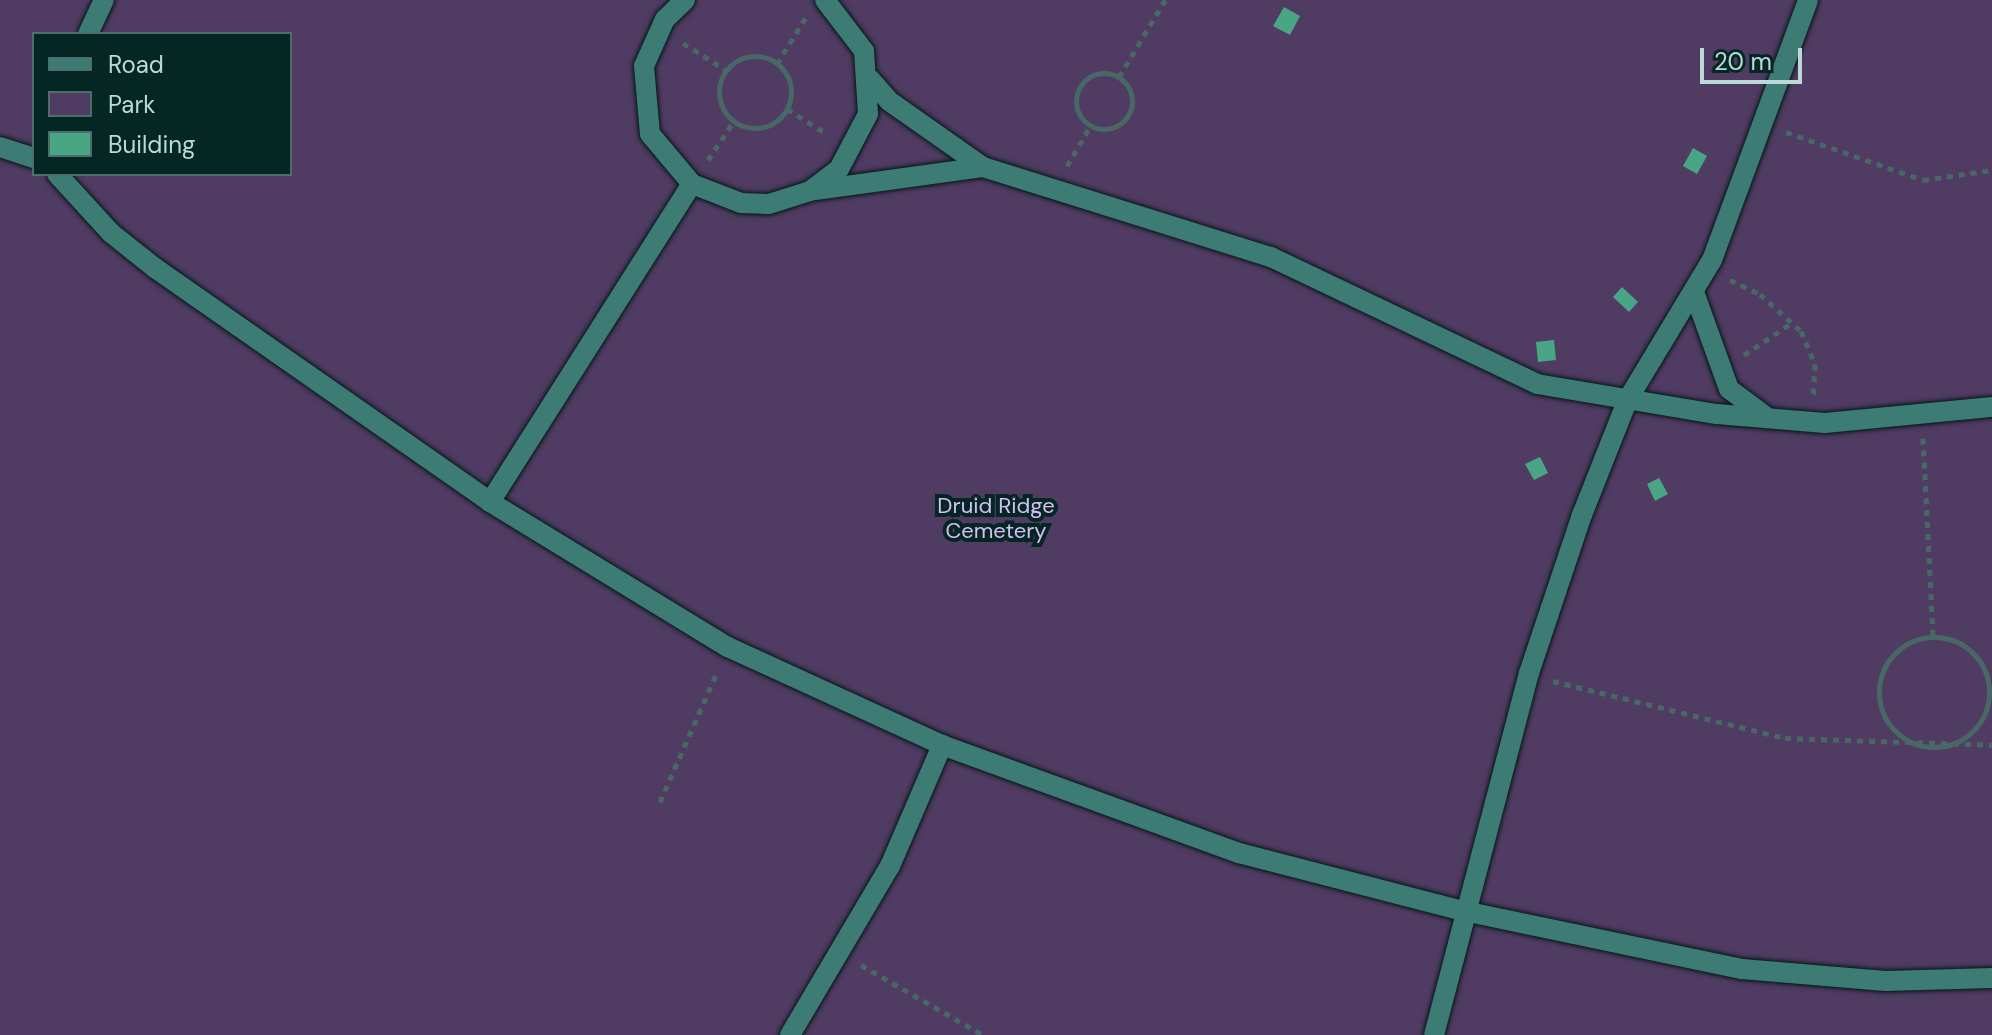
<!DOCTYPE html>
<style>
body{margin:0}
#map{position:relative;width:1992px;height:1035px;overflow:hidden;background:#0f312e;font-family:"DM Sans",sans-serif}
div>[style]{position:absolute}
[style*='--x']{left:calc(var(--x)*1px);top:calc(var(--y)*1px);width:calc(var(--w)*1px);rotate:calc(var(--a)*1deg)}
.green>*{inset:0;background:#503b63}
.building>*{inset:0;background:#48a685}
.path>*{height:5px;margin-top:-2.5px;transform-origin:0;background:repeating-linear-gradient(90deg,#486865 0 6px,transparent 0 12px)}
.path>.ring{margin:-2.5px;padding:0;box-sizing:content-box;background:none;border:5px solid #486865;border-radius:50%}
.roads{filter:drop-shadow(0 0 2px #041715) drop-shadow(0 0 2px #041715)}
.minor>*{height:20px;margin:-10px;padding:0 10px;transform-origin:10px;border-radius:10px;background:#3d7b75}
span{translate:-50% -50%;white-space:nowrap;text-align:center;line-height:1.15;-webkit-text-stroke:8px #042724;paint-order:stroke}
.park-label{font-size:22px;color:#d8bdf3}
.legend{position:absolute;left:32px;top:32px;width:260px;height:144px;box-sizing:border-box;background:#042724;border:2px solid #4d6e6b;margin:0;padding:10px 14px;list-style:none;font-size:24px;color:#bbd9d6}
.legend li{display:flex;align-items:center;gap:16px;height:40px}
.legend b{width:40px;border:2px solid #4d6e6b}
.scale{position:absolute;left:1700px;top:48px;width:102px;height:36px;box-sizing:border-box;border:4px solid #bbd9d6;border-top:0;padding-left:10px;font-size:24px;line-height:28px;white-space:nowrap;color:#bbd9d6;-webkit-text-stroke:6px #042724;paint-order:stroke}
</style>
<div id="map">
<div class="green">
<div style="clip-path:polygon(evenodd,0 0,1992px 0,1992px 1035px,0 1035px,0 0,34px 34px,290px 34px,290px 174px,34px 174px,34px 34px)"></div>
</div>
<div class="building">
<div style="clip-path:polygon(1284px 7px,1300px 16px,1290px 35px,1273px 26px)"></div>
<div style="clip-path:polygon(1693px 148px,1707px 156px,1697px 174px,1683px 166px)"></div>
<div style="clip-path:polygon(1622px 287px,1638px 302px,1629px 312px,1613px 297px)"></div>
<div style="clip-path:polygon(1554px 340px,1556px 360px,1538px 362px,1536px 342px)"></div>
<div style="clip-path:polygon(1540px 457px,1548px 473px,1534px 480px,1525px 464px)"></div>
<div style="clip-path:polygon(1659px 478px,1668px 494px,1655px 501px,1647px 484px)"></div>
</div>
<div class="path">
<div style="--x:683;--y:43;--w:51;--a:32.1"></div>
<div class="ring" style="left:719px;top:56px;width:67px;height:67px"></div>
<div style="--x:777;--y:64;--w:55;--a:-58.3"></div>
<div class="ring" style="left:1076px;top:73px;width:51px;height:51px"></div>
<div style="--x:1119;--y:77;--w:90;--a:-59.1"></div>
<div style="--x:787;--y:109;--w:47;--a:32"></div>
<div style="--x:1786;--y:132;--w:145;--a:19.3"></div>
<div style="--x:1923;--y:180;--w:70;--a:-8.2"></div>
<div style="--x:708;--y:160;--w:47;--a:-56.3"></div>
<div style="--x:1067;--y:166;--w:48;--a:-59.7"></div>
<div style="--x:1730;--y:280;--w:33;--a:25"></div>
<div style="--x:1760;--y:294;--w:55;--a:42.1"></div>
<div style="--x:1801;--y:331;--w:36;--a:67"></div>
<div style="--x:1815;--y:364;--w:33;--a:93"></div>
<div style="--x:1744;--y:355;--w:59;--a:-34"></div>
<div style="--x:1923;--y:438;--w:199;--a:87.1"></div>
<div class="ring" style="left:1879px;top:637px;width:105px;height:105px"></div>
<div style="--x:1553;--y:681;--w:239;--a:13.8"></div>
<div style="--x:1785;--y:738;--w:207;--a:1.9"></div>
<div style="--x:660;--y:802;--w:144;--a:-66.3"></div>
<div style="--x:861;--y:965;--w:141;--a:29.8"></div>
</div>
<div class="roads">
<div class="minor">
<div style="--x:685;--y:0;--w:28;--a:136"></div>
<div style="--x:665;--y:19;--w:51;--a:114.1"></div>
<div style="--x:644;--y:66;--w:68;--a:85"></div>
<div style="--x:650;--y:134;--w:65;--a:50"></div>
<div style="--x:692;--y:184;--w:53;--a:21.2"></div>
<div style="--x:741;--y:203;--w:28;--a:2"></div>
<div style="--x:769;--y:204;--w:43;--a:-17.6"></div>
<div style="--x:810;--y:191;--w:36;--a:-37"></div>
<div style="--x:839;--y:169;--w:62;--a:-62.2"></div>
<div style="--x:868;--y:114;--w:63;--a:-93.6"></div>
<div style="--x:864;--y:51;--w:64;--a:-127.4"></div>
<div style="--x:88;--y:34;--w:38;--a:-65"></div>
<div style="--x:870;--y:79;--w:29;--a:49"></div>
<div style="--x:889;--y:101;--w:115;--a:35.1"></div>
<div style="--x:983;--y:167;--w:302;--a:17.4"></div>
<div style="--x:1271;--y:257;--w:295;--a:25.5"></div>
<div style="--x:1537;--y:384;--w:182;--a:9.5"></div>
<div style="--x:1717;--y:414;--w:108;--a:4.8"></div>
<div style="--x:1825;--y:423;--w:168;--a:-5.5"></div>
<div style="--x:0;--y:147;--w:36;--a:18"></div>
<div style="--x:57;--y:174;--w:80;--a:47.5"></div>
<div style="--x:111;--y:233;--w:56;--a:38.5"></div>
<div style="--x:155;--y:268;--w:409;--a:34.9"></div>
<div style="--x:490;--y:502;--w:279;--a:31.4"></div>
<div style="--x:728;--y:647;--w:235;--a:24.6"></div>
<div style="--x:942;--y:745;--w:316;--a:20"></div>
<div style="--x:1239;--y:853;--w:232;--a:14.5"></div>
<div style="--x:1464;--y:911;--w:284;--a:11.8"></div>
<div style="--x:1742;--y:969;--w:144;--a:4.8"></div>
<div style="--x:1886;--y:981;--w:106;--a:-1.6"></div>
<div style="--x:816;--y:190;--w:169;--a:-7.8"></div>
<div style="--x:1694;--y:292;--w:103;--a:70.2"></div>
<div style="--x:1729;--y:389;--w:49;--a:36.6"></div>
<div style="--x:490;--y:502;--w:377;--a:-57.6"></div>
<div style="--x:790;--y:1035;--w:196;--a:-59.4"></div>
<div style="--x:890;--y:866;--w:132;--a:-66.7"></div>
<div style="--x:1434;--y:1035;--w:374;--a:-75.3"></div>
<div style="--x:1529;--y:673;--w:167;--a:-71.5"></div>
<div style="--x:1582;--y:515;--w:125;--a:-68.4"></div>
<div style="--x:1628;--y:399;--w:162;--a:-58.9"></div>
<div style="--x:1712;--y:260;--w:277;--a:-69.7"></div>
</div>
</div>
<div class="park-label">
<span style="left:996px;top:518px">Druid Ridge<br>Cemetery</span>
</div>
<ul class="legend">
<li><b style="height:10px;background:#3d7b75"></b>Road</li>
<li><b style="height:22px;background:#503b63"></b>Park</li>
<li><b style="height:22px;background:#48a685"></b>Building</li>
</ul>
<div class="scale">20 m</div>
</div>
